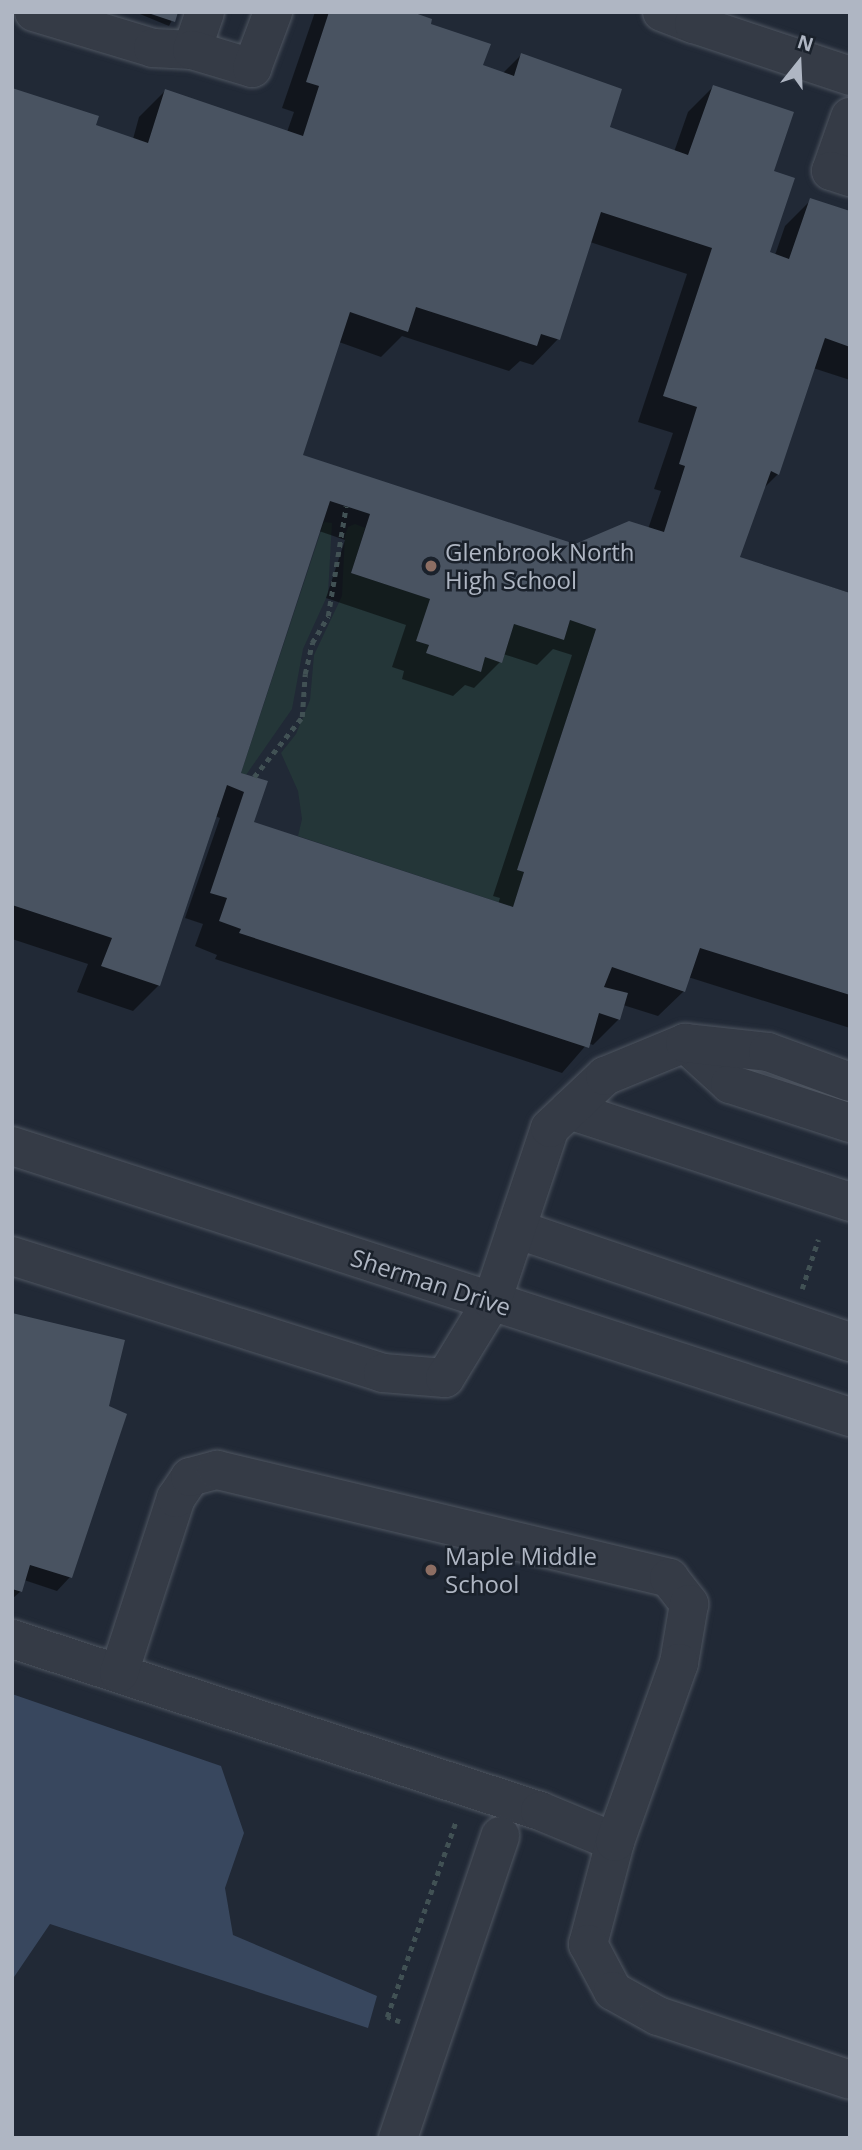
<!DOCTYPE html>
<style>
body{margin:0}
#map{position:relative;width:862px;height:2150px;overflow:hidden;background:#212936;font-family:"Open Sans",sans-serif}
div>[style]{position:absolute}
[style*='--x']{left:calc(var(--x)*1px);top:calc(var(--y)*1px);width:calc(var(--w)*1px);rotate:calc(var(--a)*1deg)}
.green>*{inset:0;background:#243638}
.water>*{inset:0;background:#38475e}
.shadow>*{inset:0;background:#0007}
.building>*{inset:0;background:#495361}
.path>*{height:4.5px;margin-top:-2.25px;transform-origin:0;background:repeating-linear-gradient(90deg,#415154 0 5px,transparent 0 10px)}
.roads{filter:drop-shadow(0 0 2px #4f5661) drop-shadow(0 0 2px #4f5661)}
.minor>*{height:38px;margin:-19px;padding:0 19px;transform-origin:19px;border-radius:19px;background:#353b46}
.dots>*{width:19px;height:19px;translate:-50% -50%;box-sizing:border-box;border:4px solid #1a212b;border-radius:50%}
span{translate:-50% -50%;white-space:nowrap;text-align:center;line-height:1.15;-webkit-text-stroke:5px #1a212b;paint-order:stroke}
.poi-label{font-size:24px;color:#afb6c3}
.left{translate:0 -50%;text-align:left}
.street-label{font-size:24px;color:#afb6c3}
.frame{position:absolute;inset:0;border:14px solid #afb6c3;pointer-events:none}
.north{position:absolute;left:764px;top:28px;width:70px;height:70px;-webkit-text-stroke:5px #1a212b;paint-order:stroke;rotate:18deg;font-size:19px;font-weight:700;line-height:28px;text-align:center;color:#afb6c3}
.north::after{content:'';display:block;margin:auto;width:24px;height:32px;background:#afb6c3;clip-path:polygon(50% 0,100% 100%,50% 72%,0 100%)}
</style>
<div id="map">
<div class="green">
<div style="clip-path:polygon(324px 522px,332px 523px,328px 594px,303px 649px,292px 709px,246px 775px,241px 773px)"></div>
<div style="clip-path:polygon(355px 524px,365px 528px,351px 573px,430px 599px,417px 641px,429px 645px,427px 653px,480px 671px,485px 657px,502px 662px,514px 624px,564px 640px,570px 620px,596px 629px,517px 870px,524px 872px,513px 907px,298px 836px,302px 819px,298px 791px,281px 753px,296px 734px,310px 700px,314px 655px,342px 596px,345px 536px,348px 527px)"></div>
</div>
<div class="water">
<div style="clip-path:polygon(12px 1694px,221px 1766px,244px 1833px,225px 1888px,233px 1935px,377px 1996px,368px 2028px,50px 1924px,12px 1980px)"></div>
</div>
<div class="shadow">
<div style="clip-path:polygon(135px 12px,176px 12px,169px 26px)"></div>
<div style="clip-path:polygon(evenodd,315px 12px,407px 12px,481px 67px,502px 74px,521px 55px,608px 128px,674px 152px,688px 112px,713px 87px,771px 172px,768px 253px,775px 255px,785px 226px,811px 200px,850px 213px,850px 380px,813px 368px,778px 474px,762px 490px,738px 558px,850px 593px,850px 1028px,688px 977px,684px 991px,658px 1016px,623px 1005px,619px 1019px,593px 1045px,588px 1043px,562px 1073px,215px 959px,217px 955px,195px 946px,203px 924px,185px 918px,220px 818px,215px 816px,159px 985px,133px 1011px,77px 992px,88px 964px,12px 939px,12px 89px,93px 126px,133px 139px,139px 117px,165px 91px,287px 132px,294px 112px,282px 108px,315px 12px,590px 242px,687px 274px,638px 422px,673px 433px,654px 489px,661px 491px,648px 529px,575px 546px,301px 456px,339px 342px,381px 357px,402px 336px,509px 371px,520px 361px,533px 365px,558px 339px,590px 242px,315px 12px,319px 531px,345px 540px,326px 598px,406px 625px,392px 667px,404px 671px,402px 679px,453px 696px,465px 685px,474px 688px,500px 662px,503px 654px,537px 665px,553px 649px,572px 655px,493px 896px,500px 898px,498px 904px,252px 823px,265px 783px,239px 774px,319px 531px)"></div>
<div style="clip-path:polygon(12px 1315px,70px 1577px,57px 1591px,24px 1580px,21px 1591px,12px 1599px)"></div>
</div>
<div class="building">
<div style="clip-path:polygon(145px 12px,178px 12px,175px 22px)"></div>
<div style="clip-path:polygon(evenodd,329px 12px,412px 12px,432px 19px,431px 24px,491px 44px,483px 65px,514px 76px,521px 53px,622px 89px,610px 127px,688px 155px,713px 85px,794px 112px,774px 171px,795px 178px,770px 252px,789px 259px,810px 198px,850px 211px,850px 347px,825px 338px,779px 475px,771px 471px,740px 557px,850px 593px,850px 995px,700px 948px,685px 992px,612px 967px,604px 987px,628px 993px,620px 1020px,599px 1013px,589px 1048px,239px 933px,241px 929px,219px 921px,227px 898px,210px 893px,244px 792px,227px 785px,160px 986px,101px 966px,112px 938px,12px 905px,12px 88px,99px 116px,96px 125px,148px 143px,165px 89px,303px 136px,319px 86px,306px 82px,329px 12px,601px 212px,712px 248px,663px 396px,697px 407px,679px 464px,685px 466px,664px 532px,629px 521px,575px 544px,303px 455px,350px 312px,408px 332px,416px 307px,537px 346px,541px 334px,560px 340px,601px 212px,329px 12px,330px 501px,370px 514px,351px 573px,430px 599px,416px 641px,429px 645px,426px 653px,481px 672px,485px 657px,502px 663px,514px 624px,564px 640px,570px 620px,596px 629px,517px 870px,524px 872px,513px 907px,254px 822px,268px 781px,241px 773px,330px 501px)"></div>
<div style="clip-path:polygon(12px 1313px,125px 1340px,109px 1406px,127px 1414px,72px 1578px,30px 1565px,22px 1592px,12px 1589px)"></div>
</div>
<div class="path">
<div style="--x:254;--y:777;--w:77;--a:-51.3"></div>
<div style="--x:302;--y:717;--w:43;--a:-86"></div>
<div style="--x:305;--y:674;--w:32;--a:-77"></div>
<div style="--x:312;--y:643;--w:31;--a:-59"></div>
<div style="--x:328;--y:616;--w:111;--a:-80.7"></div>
<div style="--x:802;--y:1289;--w:52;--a:-71.9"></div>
<div style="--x:400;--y:2022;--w:14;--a:-159"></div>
<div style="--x:387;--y:2017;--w:208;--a:-70.6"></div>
</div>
<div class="roads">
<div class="minor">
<div style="--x:34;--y:12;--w:124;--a:16.8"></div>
<div style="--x:153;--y:48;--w:39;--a:3"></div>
<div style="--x:205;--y:12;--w:40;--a:108.9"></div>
<div style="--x:192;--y:50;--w:63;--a:16.7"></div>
<div style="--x:252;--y:68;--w:60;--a:-69.4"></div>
<div style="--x:662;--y:12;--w:34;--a:21"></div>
<div style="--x:694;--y:24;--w:13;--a:-72"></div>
<div style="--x:694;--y:24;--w:164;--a:18.4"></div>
<div style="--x:850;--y:117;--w:57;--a:109.4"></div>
<div style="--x:831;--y:171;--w:20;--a:18"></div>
<div style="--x:685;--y:1043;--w:61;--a:42.3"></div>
<div style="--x:730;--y:1084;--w:126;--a:18"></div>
<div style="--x:569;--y:1110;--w:296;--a:18.1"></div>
<div style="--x:12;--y:1146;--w:881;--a:17.92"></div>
<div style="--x:516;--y:1229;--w:353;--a:18.7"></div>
<div style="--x:12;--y:1256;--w:389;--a:17.5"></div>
<div style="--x:383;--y:1373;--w:62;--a:4.6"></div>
<div style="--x:445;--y:1378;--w:90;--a:-58.6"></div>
<div style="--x:492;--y:1301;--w:182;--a:-71.5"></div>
<div style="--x:550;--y:1128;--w:76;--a:-43.4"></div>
<div style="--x:605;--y:1076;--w:87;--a:-22.4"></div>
<div style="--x:685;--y:1043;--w:83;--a:6.2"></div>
<div style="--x:768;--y:1052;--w:87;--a:20.1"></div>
<div style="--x:12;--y:1639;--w:555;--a:18.04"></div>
<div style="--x:540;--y:1811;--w:81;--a:22.5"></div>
<div style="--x:615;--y:1842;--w:106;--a:104.8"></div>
<div style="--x:588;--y:1944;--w:53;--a:62"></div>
<div style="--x:613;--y:1991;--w:51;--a:29.1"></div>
<div style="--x:658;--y:2016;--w:202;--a:18.4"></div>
<div style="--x:119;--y:1673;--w:184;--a:-72"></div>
<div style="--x:176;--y:1498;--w:25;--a:-56"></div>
<div style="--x:190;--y:1477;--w:28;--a:-15"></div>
<div style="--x:217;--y:1470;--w:465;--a:13.4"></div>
<div style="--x:669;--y:1578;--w:33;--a:52"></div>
<div style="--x:689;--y:1604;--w:60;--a:99.6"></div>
<div style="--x:679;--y:1663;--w:190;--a:109.7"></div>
<div style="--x:398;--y:2138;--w:319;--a:-71.3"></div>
</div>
</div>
<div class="dots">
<div style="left:431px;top:566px;background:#8d6e63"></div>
<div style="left:431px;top:1570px;background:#8d6e63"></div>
</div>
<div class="poi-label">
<span class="left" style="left:445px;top:566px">Glenbrook North<br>High School</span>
<span class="left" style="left:445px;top:1570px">Maple Middle<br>School</span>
</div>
<div class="street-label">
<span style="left:431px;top:1282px;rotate:18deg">Sherman Drive</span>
</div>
<div class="frame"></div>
<div class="north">N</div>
</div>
